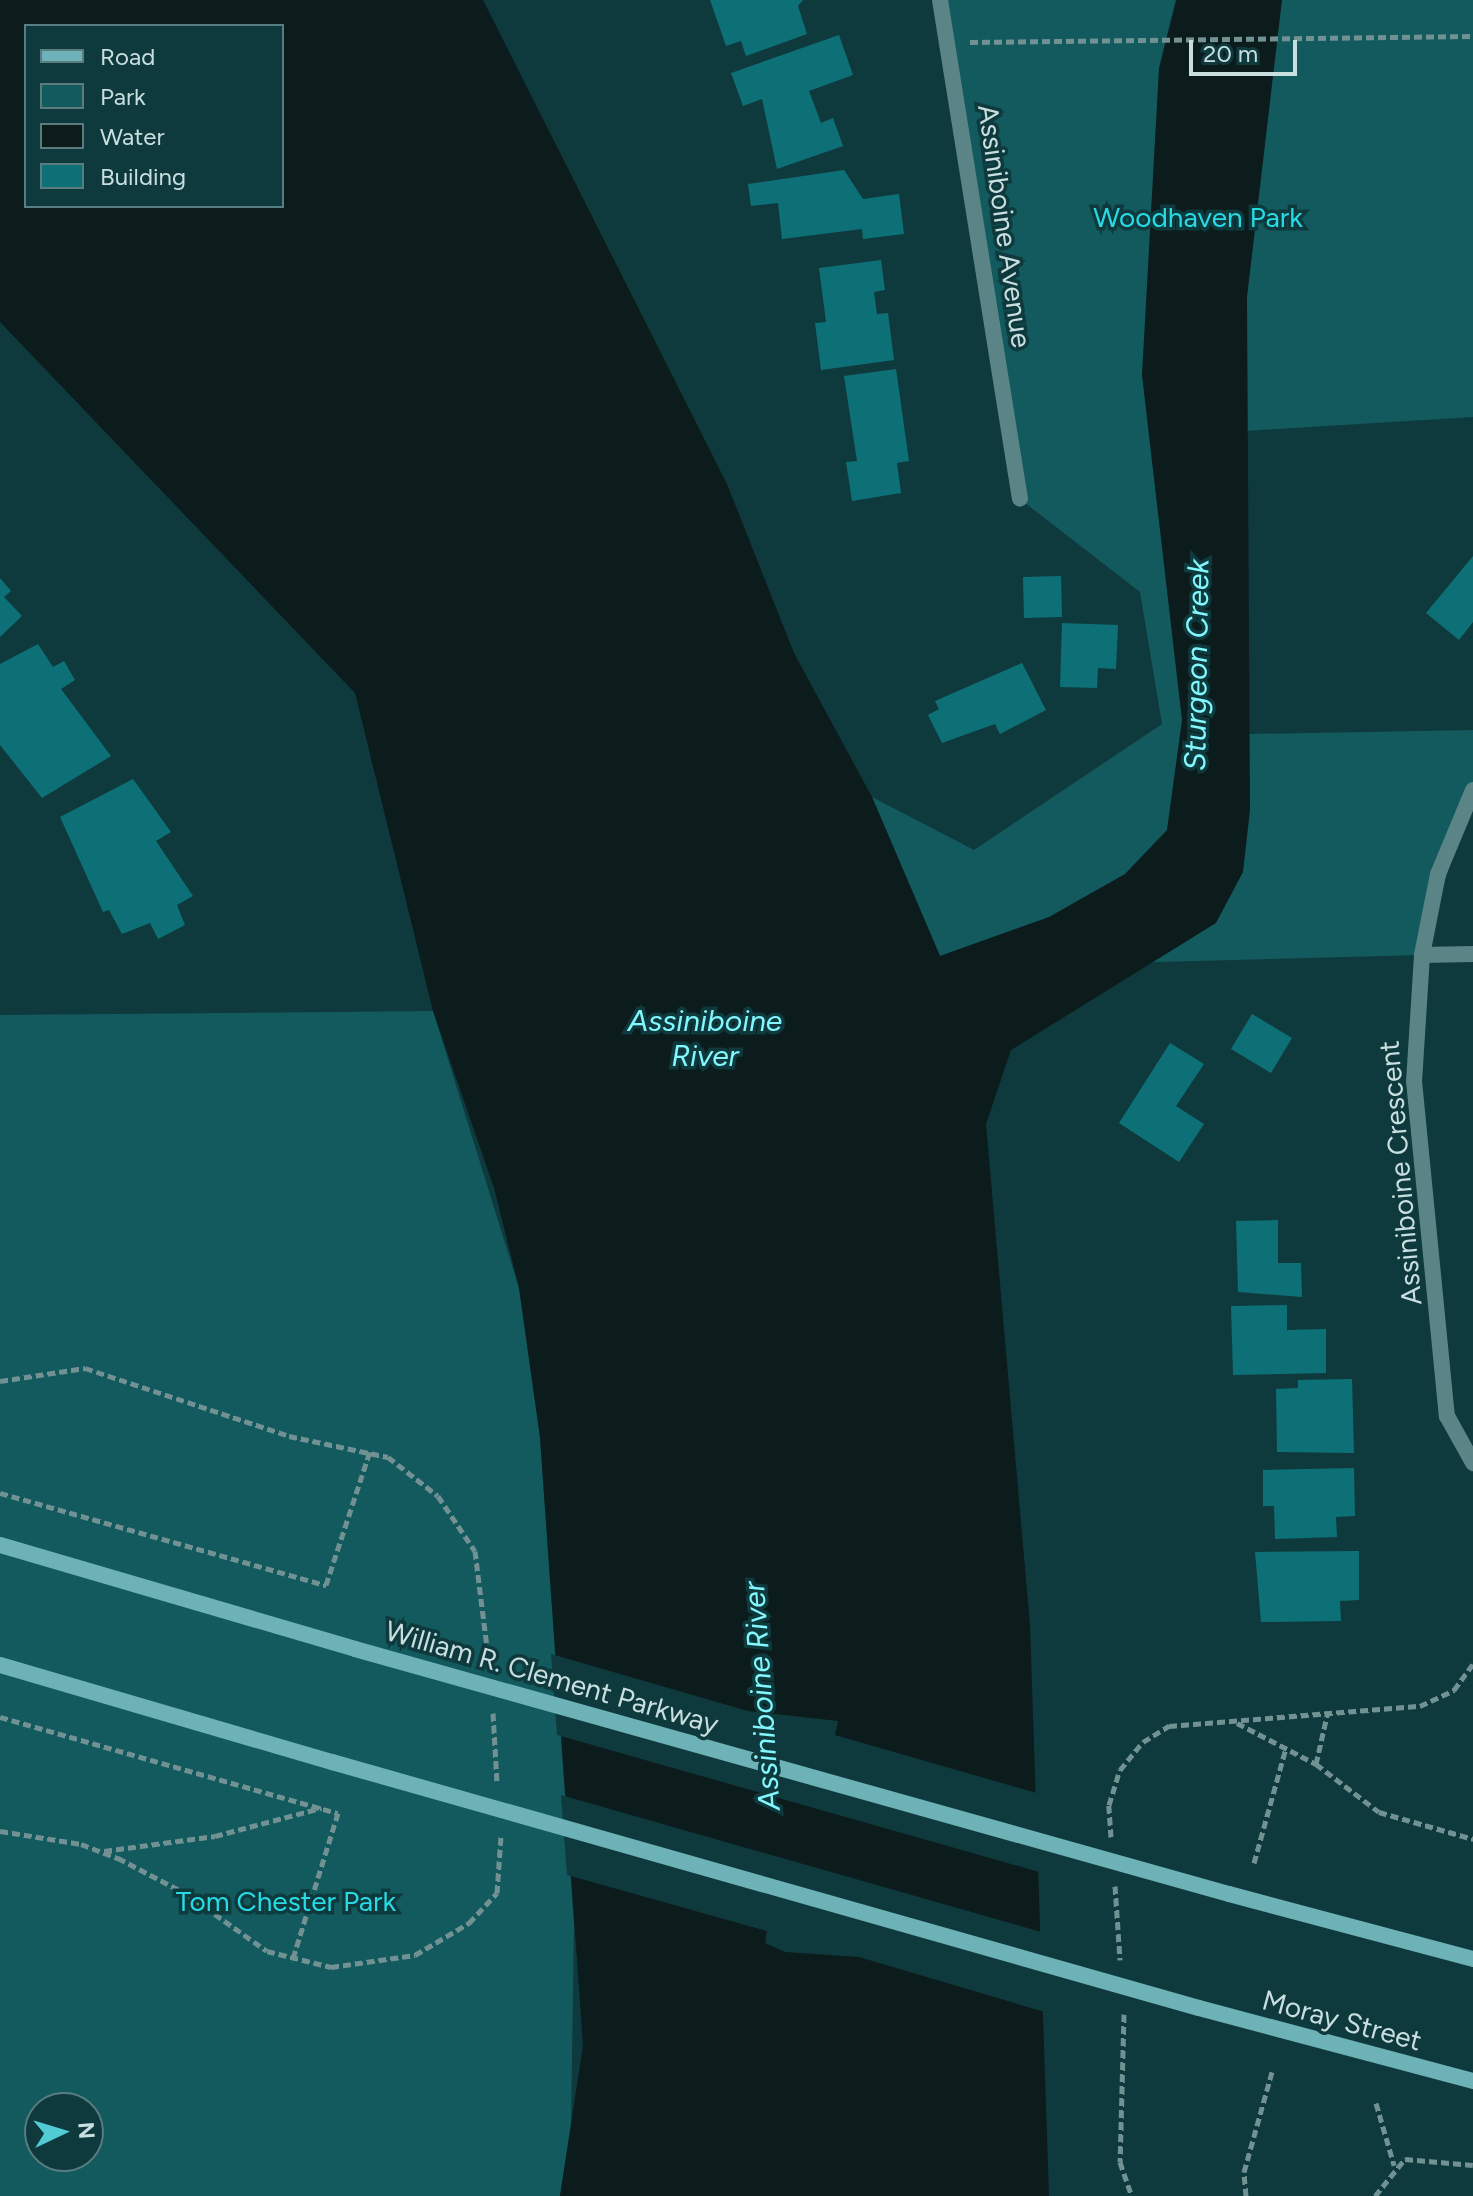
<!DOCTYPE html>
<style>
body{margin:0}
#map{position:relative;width:1473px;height:2196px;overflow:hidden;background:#0f3a3d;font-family:Figtree,sans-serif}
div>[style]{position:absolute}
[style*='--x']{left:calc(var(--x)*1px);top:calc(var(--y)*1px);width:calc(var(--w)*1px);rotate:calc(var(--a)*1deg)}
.green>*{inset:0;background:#125a5e}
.water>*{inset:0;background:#0c1b1c}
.pier>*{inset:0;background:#0f3a3d}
.building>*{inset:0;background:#0d7076}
.path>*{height:5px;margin-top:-2.5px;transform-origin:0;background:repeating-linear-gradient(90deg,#719193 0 8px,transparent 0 12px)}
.street>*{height:16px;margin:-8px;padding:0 8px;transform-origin:8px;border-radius:8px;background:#5b8487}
.secondary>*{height:16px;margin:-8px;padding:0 8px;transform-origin:8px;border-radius:8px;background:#6db2b6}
.secondary-bridge>*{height:16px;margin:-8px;padding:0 8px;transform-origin:8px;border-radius:8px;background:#6db2b6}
span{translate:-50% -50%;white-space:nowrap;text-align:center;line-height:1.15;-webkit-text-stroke:7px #0f3a3d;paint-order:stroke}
.park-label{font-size:28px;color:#27dae4}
.street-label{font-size:28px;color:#c8dedf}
.water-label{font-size:30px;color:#83f7fe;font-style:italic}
.legend{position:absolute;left:24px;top:24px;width:260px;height:184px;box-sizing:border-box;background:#0f3a3d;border:2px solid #597c7e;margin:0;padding:10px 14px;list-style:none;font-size:24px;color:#c8dedf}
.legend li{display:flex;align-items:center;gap:16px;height:40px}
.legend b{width:40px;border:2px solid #597c7e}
.north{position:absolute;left:24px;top:2092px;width:80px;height:80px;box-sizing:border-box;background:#0f3a3d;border:2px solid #597c7e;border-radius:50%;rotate:86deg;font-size:22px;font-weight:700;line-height:32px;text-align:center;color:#c8dedf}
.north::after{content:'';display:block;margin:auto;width:28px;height:36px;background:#51ccd4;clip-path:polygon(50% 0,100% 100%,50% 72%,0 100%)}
.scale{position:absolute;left:1189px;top:40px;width:108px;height:36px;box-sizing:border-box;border:4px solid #c8dedf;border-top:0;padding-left:10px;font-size:24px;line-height:28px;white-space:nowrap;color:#c8dedf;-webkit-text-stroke:6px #0f3a3d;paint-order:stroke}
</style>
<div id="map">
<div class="green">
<div style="clip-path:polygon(940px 0,1473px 0,1473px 417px,1245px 431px,1249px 734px,1473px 730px,1473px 790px,1422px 955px,1079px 964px,1049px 918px,940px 956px,872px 797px,974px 850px,1162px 724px,1140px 592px,1020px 499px)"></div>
<div style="clip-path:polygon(evenodd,433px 1011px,519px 1288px,540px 1437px,574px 1925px,571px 2126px,560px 2196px,0 2196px,0 1015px,433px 1011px,40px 2108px,88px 2108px,88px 2156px,40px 2156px,40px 2108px)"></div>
</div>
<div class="water">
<div style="clip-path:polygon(evenodd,0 0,483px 0,727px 484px,794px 653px,872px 797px,940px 956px,1049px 917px,1125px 874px,1167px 830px,1182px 720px,1142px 375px,1159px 68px,1176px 0,1282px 0,1247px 297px,1250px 810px,1243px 872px,1216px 923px,1011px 1050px,986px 1124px,1030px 1625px,1049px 2196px,560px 2196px,583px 2045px,540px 1437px,519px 1288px,494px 1188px,433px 1011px,355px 693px,0 322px,0 0,26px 26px,282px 26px,282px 206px,26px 206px,26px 26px)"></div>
</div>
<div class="pier">
<div style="clip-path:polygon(551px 1654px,748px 1711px,838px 1721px,835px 1735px,1040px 1794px,1043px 1873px,557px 1735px)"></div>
<div style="clip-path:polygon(561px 1795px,1045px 1933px,1048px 2013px,859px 1957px,785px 1952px,765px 1943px,767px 1931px,567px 1875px)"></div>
</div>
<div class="building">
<div style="clip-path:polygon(710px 0,803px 0,798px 6px,807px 34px,746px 56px,741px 41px,726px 46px)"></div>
<div style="clip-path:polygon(839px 35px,853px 75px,809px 91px,821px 123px,833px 118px,843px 146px,777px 169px,762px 99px,743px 106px,731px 73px)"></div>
<div style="clip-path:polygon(844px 170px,863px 199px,899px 194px,904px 234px,863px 239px,862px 229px,782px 239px,778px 203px,751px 206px,748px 184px)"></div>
<div style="clip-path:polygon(881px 260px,885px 290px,874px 292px,877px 314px,888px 313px,894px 360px,821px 370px,815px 323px,826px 322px,819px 268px)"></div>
<div style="clip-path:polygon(896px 369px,909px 461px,897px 463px,901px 493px,852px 501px,846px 462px,857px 461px,844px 376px)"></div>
<div style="clip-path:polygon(1473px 556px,1473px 622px,1459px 640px,1426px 613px)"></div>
<div style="clip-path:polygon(1061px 576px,1062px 617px,1024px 618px,1023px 577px)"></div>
<div style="clip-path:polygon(0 578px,11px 591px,4px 597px,22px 616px,0 637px)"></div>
<div style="clip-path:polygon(1062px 623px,1118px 625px,1116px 669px,1098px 668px,1097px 688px,1060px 687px)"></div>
<div style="clip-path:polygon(38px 644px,53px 667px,64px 661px,75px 680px,61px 689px,111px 756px,42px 798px,0 745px,0 664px)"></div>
<div style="clip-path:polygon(1022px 663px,1046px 710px,1000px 734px,995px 724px,942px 743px,928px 715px,939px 709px,935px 701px)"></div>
<div style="clip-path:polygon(133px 779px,171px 832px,156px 841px,193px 896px,177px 905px,185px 925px,158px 939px,150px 923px,122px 934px,109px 910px,103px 912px,60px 817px)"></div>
<div style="clip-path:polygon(1252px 1014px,1292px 1038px,1271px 1073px,1231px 1049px)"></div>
<div style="clip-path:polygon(1170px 1043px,1204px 1064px,1176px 1106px,1204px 1124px,1179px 1162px,1119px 1123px)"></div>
<div style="clip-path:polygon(1278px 1220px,1278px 1263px,1301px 1263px,1302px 1297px,1238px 1292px,1236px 1221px)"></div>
<div style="clip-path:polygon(1287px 1305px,1287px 1330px,1326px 1329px,1326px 1373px,1233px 1375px,1231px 1306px)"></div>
<div style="clip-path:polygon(1352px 1379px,1354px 1453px,1277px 1452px,1276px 1389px,1298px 1388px,1298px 1380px)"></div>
<div style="clip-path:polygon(1354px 1468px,1355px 1516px,1336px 1517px,1337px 1537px,1275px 1539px,1274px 1506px,1263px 1506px,1263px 1470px)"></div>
<div style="clip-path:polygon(1359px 1551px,1359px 1600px,1340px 1601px,1341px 1621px,1261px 1622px,1255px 1552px)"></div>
</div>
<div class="path">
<div style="--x:970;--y:42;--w:503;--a:-0.68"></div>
<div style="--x:0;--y:1381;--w:86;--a:-8.7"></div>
<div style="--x:85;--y:1368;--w:215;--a:18.4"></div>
<div style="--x:289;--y:1436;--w:101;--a:12"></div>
<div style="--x:388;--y:1457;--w:63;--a:38"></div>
<div style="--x:438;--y:1496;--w:66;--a:56.1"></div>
<div style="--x:475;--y:1551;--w:113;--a:82.9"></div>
<div style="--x:0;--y:1493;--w:339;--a:15.8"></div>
<div style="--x:326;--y:1585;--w:141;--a:-71.8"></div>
<div style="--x:493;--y:1713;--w:70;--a:86.7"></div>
<div style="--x:0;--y:1717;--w:351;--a:15.9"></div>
<div style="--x:338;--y:1813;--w:156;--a:107.2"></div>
<div style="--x:1237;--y:1723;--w:89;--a:27.4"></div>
<div style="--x:1316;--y:1764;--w:79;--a:37.3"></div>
<div style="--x:1379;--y:1812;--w:98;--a:16"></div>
<div style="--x:1316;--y:1764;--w:54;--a:-77.2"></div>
<div style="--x:0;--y:1831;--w:82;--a:9.1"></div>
<div style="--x:81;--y:1844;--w:40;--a:21"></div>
<div style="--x:118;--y:1858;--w:76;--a:27.6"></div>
<div style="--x:185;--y:1893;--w:100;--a:35.3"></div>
<div style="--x:267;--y:1951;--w:66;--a:14"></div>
<div style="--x:331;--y:1967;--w:85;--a:-8.1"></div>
<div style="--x:415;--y:1955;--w:63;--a:-30.7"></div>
<div style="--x:469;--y:1923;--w:41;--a:-47"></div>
<div style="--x:497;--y:1893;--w:57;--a:-86"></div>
<div style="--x:1111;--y:1837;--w:32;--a:-94"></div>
<div style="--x:1109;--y:1805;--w:37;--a:-73"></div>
<div style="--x:1120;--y:1770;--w:36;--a:-51"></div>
<div style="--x:1143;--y:1742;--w:31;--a:-32"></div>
<div style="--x:1169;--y:1726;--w:252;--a:-4.6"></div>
<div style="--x:1420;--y:1706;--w:38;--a:-25"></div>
<div style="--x:1454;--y:1690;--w:32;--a:-54"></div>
<div style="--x:104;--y:1851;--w:112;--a:-7.7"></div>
<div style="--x:215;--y:1836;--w:110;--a:-14.8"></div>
<div style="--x:1254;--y:1863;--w:119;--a:-74.5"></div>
<div style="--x:1115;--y:1886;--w:74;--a:86.1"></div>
<div style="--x:1124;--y:2014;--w:148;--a:91.5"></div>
<div style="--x:1120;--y:2162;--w:36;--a:71"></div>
<div style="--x:1376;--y:2103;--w:65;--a:73.8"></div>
<div style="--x:1246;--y:2196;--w:24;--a:-95"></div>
<div style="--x:1244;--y:2172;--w:104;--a:-74.4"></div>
<div style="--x:1375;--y:2196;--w:48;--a:-51"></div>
<div style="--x:1405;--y:2159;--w:68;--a:5"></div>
</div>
<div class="street">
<div style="--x:940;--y:0;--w:505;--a:80.89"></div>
<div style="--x:1473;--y:790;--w:91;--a:112.6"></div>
<div style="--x:1438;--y:874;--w:83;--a:101.2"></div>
<div style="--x:1422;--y:955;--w:126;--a:93.6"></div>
<div style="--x:1414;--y:1081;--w:337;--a:84.4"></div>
<div style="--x:1447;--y:1416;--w:54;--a:61"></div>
<div style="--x:1422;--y:955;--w:51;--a:-1.1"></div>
</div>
<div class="secondary">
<div style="--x:0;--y:1545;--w:370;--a:16.3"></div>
<div style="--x:0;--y:1665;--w:346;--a:16.3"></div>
<div style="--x:1229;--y:1894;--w:253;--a:14.9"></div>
<div style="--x:1199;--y:2008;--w:284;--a:14.9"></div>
</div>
<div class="secondary-bridge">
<div style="--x:355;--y:1649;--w:908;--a:15.66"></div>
<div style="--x:332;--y:1762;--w:901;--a:15.84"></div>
</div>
<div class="park-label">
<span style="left:1198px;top:217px">Woodhaven Park</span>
<span style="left:286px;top:1901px">Tom Chester Park</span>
</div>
<div class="street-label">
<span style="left:1005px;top:226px;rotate:82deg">Assiniboine Avenue</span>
<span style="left:1400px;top:1173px;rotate:-95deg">Assiniboine Crescent</span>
<span style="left:552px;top:1677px;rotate:16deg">William R. Clement Parkway</span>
<span style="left:1342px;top:2020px;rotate:15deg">Moray Street</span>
</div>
<div class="water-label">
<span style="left:1197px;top:665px;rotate:-89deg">Sturgeon Creek</span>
<span style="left:705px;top:1038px">Assiniboine<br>River</span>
<span style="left:762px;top:1696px;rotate:-94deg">Assiniboine River</span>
</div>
<ul class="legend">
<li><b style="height:10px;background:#6db2b6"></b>Road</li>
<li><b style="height:22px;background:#125a5e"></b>Park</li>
<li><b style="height:22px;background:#0c1b1c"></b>Water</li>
<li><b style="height:22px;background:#0d7076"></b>Building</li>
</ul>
<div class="north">N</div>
<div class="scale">20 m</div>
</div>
